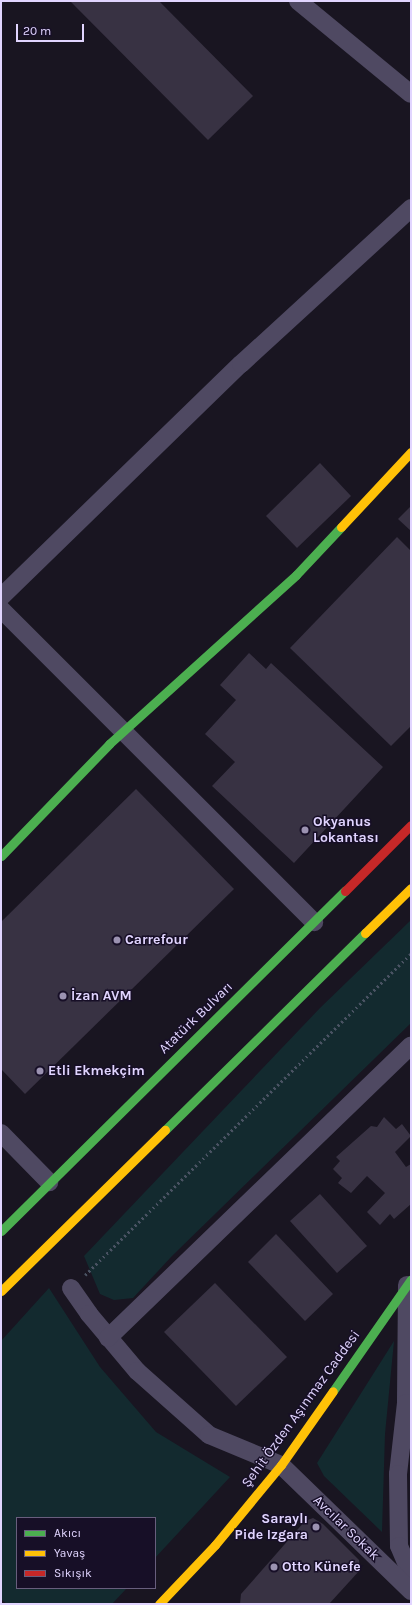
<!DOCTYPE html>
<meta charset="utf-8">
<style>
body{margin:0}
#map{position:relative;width:412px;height:1605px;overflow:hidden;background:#191521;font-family:Karla,sans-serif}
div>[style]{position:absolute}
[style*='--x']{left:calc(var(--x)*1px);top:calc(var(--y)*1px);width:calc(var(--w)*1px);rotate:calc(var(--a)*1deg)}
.green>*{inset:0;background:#132a2f}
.building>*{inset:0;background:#383243}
.path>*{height:2.5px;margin-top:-1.25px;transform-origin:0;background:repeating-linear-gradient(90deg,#4a5363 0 2px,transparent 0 5px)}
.street>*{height:18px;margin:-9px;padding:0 9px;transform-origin:9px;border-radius:9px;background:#4f4962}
.fast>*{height:9px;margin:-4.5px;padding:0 4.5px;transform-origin:4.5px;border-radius:4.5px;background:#4caf50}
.slow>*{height:9px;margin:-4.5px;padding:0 4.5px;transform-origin:4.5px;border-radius:4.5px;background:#ffc107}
.jam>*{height:9px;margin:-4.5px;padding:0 4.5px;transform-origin:4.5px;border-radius:4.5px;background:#c62828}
.dots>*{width:11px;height:11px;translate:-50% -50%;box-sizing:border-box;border:2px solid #170f27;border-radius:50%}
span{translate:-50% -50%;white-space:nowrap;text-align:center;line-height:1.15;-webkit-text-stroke:3px #170f27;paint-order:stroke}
.poi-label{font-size:14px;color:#e1d5ff;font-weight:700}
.left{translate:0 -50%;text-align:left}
.right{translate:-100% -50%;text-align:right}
.street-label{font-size:14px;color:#e1d5ff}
.frame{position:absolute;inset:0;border:2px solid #e1d5ff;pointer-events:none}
.legend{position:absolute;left:16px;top:1517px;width:140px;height:72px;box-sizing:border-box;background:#170f27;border:1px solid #685e7d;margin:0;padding:5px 7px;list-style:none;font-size:12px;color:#e1d5ff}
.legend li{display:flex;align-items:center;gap:8px;height:20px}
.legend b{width:20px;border:1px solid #685e7d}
.scale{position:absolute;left:16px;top:24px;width:68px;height:18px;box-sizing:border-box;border:2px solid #e1d5ff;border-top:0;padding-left:5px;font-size:12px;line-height:14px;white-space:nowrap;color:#e1d5ff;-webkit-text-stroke:3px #170f27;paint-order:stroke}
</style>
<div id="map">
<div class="green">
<div style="clip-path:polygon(411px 920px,411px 1023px,172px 1256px,133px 1298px,114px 1300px,100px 1294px,84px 1256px,320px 1008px)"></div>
<div style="clip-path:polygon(49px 1288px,100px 1367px,156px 1432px,230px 1477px,155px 1558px,155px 1518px,17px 1518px,17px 1588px,127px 1588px,112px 1604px,7px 1604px,1px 1599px,1px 1341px)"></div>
<div style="clip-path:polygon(394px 1341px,385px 1434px,382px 1532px,324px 1476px,317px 1463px)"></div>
</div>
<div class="building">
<div style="clip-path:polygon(70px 1px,159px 1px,253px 96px,208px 140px)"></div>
<div style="clip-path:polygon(320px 463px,351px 496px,297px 548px,266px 516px)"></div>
<div style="clip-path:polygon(411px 506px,411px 531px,398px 519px)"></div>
<div style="clip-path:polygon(397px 537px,411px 551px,411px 726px,391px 746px,290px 648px)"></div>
<div style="clip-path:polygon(249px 653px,266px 669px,271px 663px,383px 767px,294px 863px,212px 786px,235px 762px,205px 734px,236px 700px,220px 685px)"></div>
<div style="clip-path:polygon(136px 789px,234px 889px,25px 1094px,1px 1069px,1px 922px)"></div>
<div style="clip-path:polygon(384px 1117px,396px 1129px,402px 1124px,411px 1136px,395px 1152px,406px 1167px,411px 1164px,411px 1204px,394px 1219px,390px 1214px,380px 1225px,367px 1212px,385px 1193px,367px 1176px,351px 1193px,338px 1183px,342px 1178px,333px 1169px,340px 1161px,336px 1157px,371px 1126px,377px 1127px)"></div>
<div style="clip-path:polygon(320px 1194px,367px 1246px,337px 1273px,290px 1221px)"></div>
<div style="clip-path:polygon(276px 1234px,333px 1294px,305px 1321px,248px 1262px)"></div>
<div style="clip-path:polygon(215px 1283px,287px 1357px,236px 1406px,164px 1332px)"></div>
<div style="clip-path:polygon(313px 1518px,323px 1524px,359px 1560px,360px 1570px,329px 1604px,240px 1604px,241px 1594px,305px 1521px)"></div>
</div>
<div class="path">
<div style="--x:85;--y:1275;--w:458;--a:-44.6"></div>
</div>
<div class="street">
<div style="--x:298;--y:1;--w:146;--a:39.5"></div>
<div style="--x:1;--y:597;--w:334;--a:-44.2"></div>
<div style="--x:241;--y:364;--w:231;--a:-42.5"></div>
<div style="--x:1;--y:609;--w:443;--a:45"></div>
<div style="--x:1;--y:1133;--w:69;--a:45.6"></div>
<div style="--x:407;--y:1285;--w:118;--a:90.5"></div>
<div style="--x:406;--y:1403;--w:71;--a:96.4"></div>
<div style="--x:398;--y:1474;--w:72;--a:89.2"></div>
<div style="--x:399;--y:1546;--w:30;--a:67"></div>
<div style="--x:71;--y:1288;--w:32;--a:55"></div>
<div style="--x:89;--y:1314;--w:75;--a:49.9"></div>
<div style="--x:137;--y:1371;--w:96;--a:41.6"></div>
<div style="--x:209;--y:1435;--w:78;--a:22.6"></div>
<div style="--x:281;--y:1465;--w:181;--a:44.1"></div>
<div style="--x:108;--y:1338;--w:421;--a:-44"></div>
</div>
<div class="fast">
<div style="--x:1;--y:856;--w:156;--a:-46"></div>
<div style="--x:109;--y:744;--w:252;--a:-42.1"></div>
<div style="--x:296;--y:575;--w:66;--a:-46.8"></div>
<div style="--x:165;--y:1130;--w:281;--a:-44.6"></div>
<div style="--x:1;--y:1231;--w:484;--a:-44.7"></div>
<div style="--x:333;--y:1391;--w:136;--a:-55.1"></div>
</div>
<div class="slow">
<div style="--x:341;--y:527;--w:103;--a:-47"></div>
<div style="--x:365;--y:933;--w:64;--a:-44.4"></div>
<div style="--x:1;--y:1291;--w:230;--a:-44.5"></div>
<div style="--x:159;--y:1604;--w:81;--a:-46.5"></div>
<div style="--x:215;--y:1545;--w:104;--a:-50.5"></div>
<div style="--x:281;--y:1465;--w:90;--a:-54.9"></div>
</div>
<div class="jam">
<div style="--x:345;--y:891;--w:93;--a:-45"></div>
</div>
<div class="dots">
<div style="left:305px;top:830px;background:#9b92b1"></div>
<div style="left:117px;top:940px;background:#9b92b1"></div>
<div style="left:63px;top:996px;background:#9b92b1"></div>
<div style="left:40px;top:1071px;background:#9b92b1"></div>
<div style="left:316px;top:1527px;background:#9b92b1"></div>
<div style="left:274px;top:1567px;background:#9b92b1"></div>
</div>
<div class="poi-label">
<span class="left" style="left:313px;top:830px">Okyanus<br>Lokantası</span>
<span class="left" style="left:125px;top:940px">Carrefour</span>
<span class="left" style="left:71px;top:996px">İzan AVM</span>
<span class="left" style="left:48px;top:1071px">Etli Ekmekçim</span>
<span class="right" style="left:308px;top:1527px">Saraylı<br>Pide Izgara</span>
<span class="left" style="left:282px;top:1567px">Otto Künefe</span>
</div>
<div class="street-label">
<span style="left:196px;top:1018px;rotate:-44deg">Atatürk Bulvarı</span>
<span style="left:301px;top:1409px;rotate:-54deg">Şehit Özden Aşınmaz Caddesi</span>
<span style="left:346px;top:1528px;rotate:44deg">Avcılar Sokak</span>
</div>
<div class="frame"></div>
<ul class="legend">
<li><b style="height:5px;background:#4caf50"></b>Akıcı</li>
<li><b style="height:5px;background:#ffc107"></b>Yavaş</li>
<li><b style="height:5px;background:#c62828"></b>Sıkışık</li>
</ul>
<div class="scale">20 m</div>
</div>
